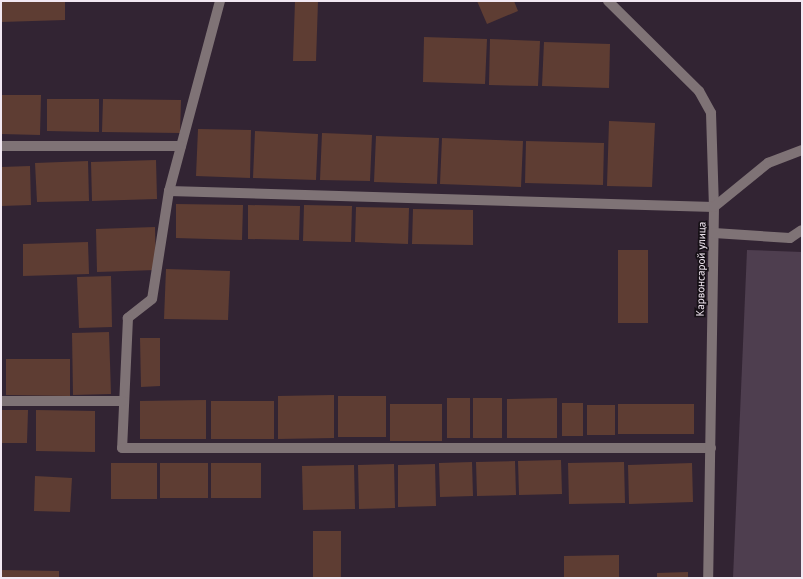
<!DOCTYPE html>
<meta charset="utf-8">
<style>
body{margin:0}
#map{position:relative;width:803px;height:579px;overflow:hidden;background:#322433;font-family:"PT Sans",sans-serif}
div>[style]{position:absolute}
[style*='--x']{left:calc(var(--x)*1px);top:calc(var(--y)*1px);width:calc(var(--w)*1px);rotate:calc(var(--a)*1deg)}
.green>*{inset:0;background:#4e3e4f}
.building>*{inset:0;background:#5e3d33}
.minor>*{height:10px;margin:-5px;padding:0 5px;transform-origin:5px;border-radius:5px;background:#7f7376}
span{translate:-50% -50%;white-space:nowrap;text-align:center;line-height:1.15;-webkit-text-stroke:3.5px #161016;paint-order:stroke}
.street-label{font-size:11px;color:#f2e8f2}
.frame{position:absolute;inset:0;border:2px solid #f2e8f2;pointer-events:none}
</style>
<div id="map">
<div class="green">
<div style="clip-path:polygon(747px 250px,802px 252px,802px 578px,733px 578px)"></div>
</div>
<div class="building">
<div style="clip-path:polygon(65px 1px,65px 20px,1px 22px,1px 2px)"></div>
<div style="clip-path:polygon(295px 1px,318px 1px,316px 61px,293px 61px)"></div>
<div style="clip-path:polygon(477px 1px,514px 1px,518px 11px,487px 24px)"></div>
<div style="clip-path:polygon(424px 37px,487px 39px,485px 84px,423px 82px)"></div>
<div style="clip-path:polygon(490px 39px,540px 41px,538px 86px,489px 85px)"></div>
<div style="clip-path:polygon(544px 42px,610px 44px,609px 88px,542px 86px)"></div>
<div style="clip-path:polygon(1px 95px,41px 95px,40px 135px,1px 134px)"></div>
<div style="clip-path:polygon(47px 99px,99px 99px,99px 132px,47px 131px)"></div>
<div style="clip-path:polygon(103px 99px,181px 100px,180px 133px,102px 132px)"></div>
<div style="clip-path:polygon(609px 121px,655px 123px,652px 187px,607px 186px)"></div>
<div style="clip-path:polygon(198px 129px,251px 130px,250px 178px,196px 176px)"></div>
<div style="clip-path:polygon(255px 131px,318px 134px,316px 180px,253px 178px)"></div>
<div style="clip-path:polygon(322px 133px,372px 135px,370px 181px,320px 180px)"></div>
<div style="clip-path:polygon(376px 136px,439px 138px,437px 184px,374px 182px)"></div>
<div style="clip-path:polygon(442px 138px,523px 141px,521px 187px,440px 184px)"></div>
<div style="clip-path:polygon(526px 141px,604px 143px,603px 185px,525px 183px)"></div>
<div style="clip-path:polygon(156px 160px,157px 199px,92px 201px,91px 162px)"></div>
<div style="clip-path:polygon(88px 161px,89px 201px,37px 202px,35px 163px)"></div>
<div style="clip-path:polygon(30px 166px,31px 205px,1px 206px,1px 167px)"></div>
<div style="clip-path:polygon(176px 204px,243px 205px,242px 240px,176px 238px)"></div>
<div style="clip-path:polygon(248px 205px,300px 206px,299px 240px,248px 239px)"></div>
<div style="clip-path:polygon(304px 205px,352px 206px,351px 242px,303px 241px)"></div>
<div style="clip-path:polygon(356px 207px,409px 208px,408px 244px,355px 242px)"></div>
<div style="clip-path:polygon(413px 209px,473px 210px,473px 245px,412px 244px)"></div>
<div style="clip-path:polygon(155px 227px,156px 270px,97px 272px,96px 229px)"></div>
<div style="clip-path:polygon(88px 242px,89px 274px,23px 276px,23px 244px)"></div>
<div style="clip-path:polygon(618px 250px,648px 250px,648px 323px,618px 323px)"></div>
<div style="clip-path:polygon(166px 269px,230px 271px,228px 320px,164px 319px)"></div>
<div style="clip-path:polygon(111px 276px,112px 327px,79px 328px,77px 277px)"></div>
<div style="clip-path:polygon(109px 332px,111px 394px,73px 395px,72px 333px)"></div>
<div style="clip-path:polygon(140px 338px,160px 338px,160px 386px,141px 387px)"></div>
<div style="clip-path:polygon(6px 359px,70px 359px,70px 396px,6px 395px)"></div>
<div style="clip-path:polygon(334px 395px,334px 438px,278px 439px,278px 396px)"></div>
<div style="clip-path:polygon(338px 396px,386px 396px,386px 437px,338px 437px)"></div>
<div style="clip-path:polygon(447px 398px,470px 398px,470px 438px,447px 438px)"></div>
<div style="clip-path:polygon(473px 398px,502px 398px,502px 438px,473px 438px)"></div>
<div style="clip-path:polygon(557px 398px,557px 438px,507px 438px,507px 399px)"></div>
<div style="clip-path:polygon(206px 400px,206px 439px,140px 439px,140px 401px)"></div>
<div style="clip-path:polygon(211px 401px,274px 401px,274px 439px,211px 439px)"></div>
<div style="clip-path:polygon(562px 403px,583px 403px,583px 436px,562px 436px)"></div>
<div style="clip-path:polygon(390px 404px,442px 404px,442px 441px,390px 441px)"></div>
<div style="clip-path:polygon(618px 404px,694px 404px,694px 434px,618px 434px)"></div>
<div style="clip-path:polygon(587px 405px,615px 405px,615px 435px,587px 435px)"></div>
<div style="clip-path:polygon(1px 410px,28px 410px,27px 443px,1px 443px)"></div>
<div style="clip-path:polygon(36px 410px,95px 411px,95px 452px,36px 451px)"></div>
<div style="clip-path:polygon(561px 460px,562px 494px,519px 495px,518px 461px)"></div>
<div style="clip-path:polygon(515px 461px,516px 495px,477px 496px,476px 462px)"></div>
<div style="clip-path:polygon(472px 462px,473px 496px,440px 497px,439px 463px)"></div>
<div style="clip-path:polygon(624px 462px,625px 503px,569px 504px,568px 463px)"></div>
<div style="clip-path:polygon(111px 463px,157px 463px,157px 499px,111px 499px)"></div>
<div style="clip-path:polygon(160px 463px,208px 463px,208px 498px,160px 498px)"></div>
<div style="clip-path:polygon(211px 463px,261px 463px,261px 498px,211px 498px)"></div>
<div style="clip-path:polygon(692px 463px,693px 502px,629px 504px,628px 465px)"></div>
<div style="clip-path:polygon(394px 464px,395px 508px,359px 509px,358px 465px)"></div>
<div style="clip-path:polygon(435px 464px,436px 506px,398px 507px,398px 465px)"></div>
<div style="clip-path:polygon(354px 465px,355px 509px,303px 510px,302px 466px)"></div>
<div style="clip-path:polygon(35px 476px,72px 478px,70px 512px,34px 511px)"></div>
<div style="clip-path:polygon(313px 531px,341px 531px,341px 578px,313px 578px)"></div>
<div style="clip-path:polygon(619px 555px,619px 578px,564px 578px,564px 556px)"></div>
<div style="clip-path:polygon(1px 570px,59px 571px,59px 578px,1px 578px)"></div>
<div style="clip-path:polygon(688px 572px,688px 578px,657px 578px,657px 573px)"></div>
</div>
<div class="minor">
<div style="--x:220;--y:1;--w:197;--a:105"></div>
<div style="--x:169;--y:191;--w:109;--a:98.9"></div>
<div style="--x:152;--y:299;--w:31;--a:142"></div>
<div style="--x:128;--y:318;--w:130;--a:92.6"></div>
<div style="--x:122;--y:448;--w:589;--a:0"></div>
<div style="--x:608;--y:1;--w:128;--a:44.7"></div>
<div style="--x:699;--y:91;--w:25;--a:61"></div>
<div style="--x:711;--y:113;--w:94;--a:88.2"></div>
<div style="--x:714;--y:207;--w:371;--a:90.9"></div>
<div style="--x:1;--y:146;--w:180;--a:0"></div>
<div style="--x:169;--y:191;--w:545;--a:1.68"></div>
<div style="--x:714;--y:207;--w:70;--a:-39.2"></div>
<div style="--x:768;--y:163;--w:36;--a:-21"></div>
<div style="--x:714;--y:233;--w:76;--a:3.8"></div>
<div style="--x:790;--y:238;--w:14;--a:-34"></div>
<div style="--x:1;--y:401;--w:122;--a:0"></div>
</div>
<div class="street-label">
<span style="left:701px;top:269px;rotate:-89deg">Карвонсарой улица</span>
</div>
<div class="frame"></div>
</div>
